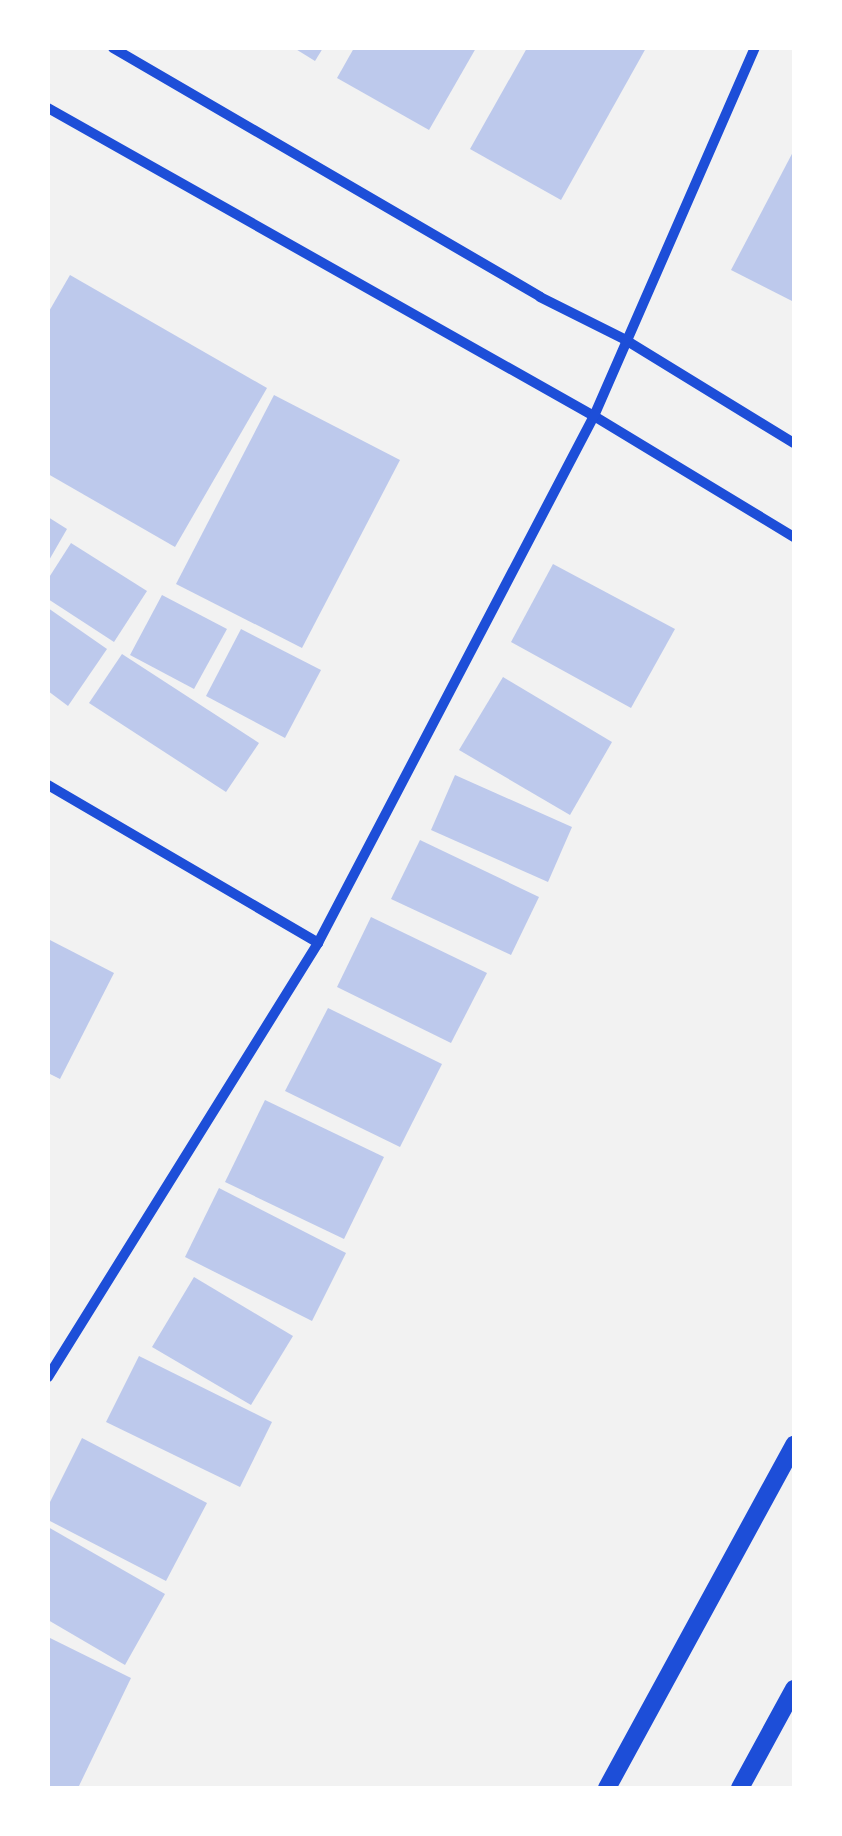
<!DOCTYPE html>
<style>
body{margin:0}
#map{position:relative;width:842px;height:1836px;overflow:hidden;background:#f2f2f2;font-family:Lato,sans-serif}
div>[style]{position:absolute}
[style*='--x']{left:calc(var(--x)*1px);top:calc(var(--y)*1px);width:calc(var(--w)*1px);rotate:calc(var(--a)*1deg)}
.building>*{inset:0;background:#bdc9ec}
.minor>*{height:10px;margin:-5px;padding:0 5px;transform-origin:5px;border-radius:5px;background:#1d4ed8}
.tertiary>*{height:18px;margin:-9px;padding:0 9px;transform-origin:9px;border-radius:9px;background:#1d4ed8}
span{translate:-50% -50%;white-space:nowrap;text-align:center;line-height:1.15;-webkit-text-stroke:8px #fff;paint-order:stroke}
.frame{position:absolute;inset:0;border:50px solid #fff;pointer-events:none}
</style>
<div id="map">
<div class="building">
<div style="clip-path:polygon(294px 48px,323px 48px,315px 61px)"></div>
<div style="clip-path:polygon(354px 48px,476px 48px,429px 130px,337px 78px)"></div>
<div style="clip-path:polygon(527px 48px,646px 48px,561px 200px,470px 149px)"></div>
<div style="clip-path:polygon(794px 150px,794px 302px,731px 270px)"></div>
<div style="clip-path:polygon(70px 275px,267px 388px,175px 547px,48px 474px,48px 313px)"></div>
<div style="clip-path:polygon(274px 395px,400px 460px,302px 648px,176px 584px)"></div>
<div style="clip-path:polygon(48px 517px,67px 529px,48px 562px)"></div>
<div style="clip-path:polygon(71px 543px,147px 591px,114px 642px,48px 599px,48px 579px)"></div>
<div style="clip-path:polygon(553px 564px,675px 629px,631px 708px,511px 642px)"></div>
<div style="clip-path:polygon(162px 595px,227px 629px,194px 689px,130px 655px)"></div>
<div style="clip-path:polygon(48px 608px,107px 649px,68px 706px,48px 691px)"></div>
<div style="clip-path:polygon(241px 629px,321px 670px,285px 738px,206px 696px)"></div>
<div style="clip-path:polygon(122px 654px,259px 743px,226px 792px,89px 703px)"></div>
<div style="clip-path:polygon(503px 677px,612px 742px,570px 815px,459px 750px)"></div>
<div style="clip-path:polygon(455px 775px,572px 827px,548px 882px,431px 830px)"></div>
<div style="clip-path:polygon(420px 840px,539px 897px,511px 955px,391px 899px)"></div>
<div style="clip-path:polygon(371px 917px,487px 973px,451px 1043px,337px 987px)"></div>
<div style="clip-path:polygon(48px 939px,114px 973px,60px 1079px,48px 1073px)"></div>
<div style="clip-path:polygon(328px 1008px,442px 1064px,400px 1147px,285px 1091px)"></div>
<div style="clip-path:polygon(265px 1100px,384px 1157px,344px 1239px,225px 1182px)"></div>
<div style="clip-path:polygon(219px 1188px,346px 1253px,312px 1321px,185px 1257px)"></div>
<div style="clip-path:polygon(194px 1277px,293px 1336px,251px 1405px,152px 1347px)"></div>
<div style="clip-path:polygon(139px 1356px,272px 1422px,240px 1487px,106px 1422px)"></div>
<div style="clip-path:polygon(82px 1438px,207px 1503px,166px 1581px,48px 1520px,48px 1506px)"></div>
<div style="clip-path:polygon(48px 1527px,165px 1594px,125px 1665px,48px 1620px)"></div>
<div style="clip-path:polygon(48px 1637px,131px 1678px,78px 1788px,48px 1788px)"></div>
</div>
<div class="minor">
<div style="--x:113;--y:48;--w:494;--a:30.2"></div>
<div style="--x:540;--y:297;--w:94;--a:26.6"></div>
<div style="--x:624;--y:339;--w:199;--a:31.5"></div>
<div style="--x:48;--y:108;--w:627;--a:29.43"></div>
<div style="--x:594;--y:416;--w:234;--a:31.2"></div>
<div style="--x:48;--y:785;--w:313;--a:30.3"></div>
<div style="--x:48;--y:1377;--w:511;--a:-58.11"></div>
<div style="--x:318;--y:943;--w:595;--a:-62.36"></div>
<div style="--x:594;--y:416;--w:402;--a:-66.4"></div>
</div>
<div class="tertiary">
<div style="--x:607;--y:1788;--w:391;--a:-61.4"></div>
<div style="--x:740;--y:1788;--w:113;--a:-61.4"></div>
</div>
<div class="frame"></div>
</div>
